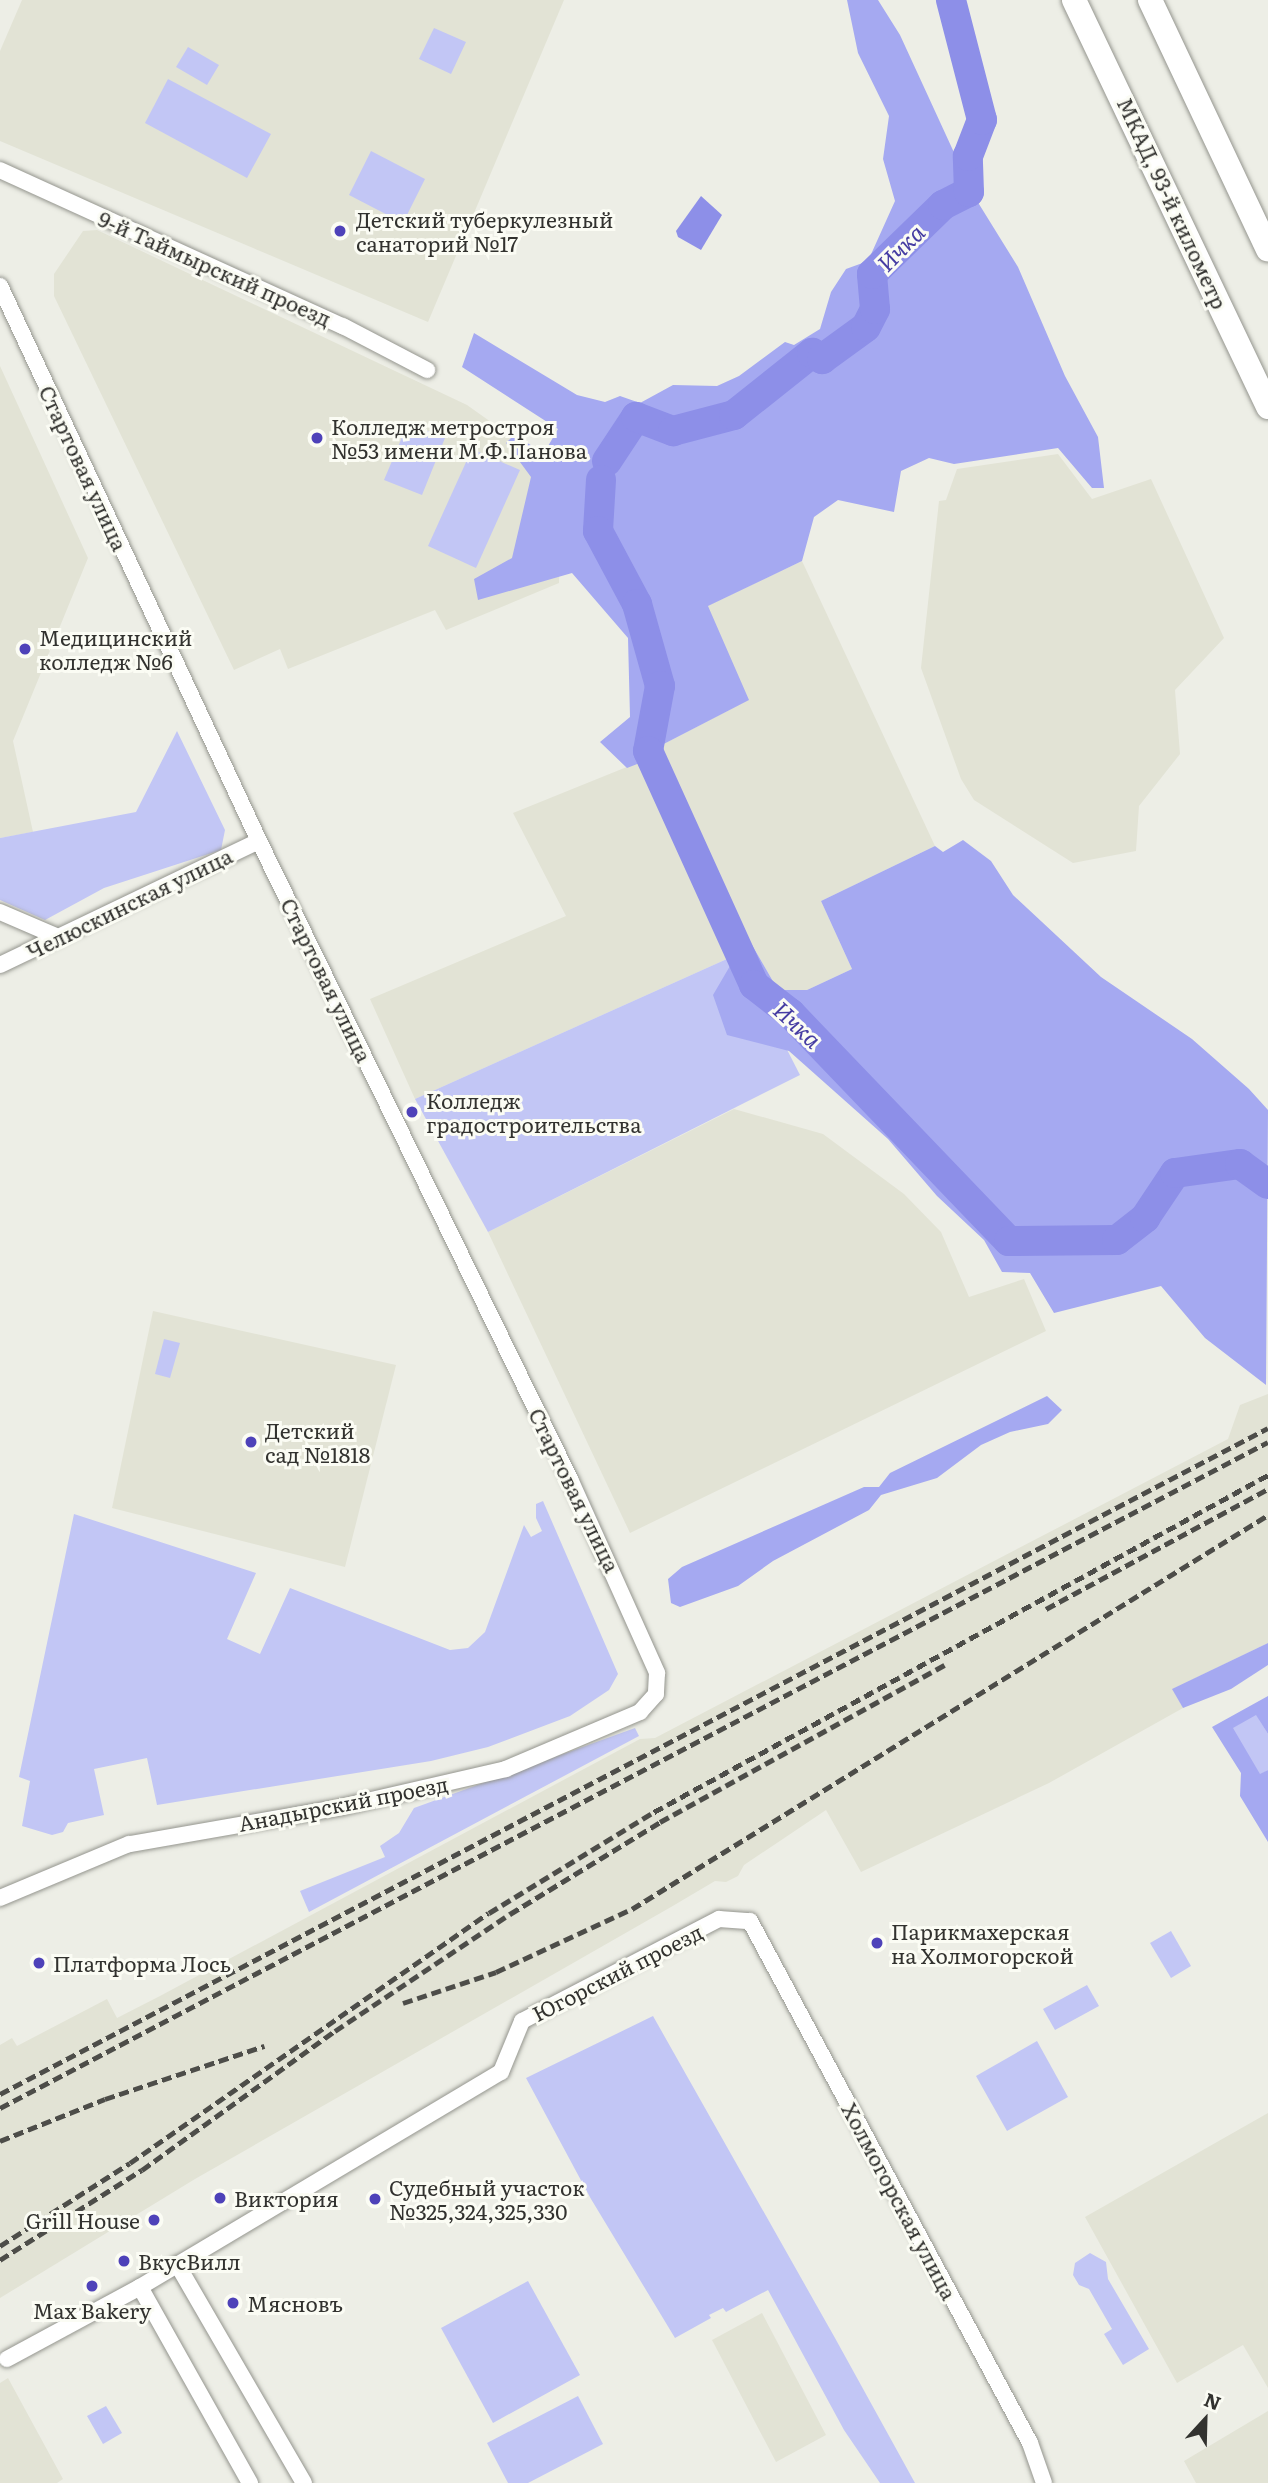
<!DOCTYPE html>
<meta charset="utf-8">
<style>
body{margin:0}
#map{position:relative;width:1268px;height:2483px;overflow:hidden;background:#edeee6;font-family:Literata,serif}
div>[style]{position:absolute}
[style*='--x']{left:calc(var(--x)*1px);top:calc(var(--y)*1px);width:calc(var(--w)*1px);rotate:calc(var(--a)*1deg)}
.built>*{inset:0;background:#e2e3d5}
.green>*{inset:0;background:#c2c6f5}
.forest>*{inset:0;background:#a5a9f1}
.water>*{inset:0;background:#8d8fe8}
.river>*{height:30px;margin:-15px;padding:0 15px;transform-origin:15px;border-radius:15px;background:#8d8fe8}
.roads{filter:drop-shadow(0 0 2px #94958e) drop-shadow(0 0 2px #94958e)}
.minor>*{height:16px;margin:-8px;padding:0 8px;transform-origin:8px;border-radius:8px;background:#fff}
.highway>*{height:24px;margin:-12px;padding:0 12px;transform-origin:12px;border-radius:12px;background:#fff}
.rail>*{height:5px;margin-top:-2.5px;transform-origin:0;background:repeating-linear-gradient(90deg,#4d4d49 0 10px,transparent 0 15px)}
.dots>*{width:19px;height:19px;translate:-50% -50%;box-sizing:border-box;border:4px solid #fbfcf4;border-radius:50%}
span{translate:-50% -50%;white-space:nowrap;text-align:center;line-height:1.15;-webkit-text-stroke:6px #fbfcf4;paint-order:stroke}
.street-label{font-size:21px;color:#32322f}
.poi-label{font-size:21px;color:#32322f}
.left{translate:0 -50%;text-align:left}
.right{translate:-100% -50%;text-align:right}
.water-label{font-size:23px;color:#463da3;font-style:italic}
.north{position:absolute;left:1170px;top:2385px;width:70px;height:70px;-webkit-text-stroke:5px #fbfcf4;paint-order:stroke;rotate:22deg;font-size:19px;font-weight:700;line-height:28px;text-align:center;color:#32322f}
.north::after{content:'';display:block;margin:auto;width:24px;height:32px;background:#32322f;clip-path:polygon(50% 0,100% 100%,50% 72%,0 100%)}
</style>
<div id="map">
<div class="built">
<div style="clip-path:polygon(22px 0,564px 0,428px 322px,0 141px,0 51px)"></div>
<div style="clip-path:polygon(97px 230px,467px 405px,560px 471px,559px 583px,446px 630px,435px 610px,288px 669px,280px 649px,234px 670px,54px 296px,54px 274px,83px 231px)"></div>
<div style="clip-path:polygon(0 366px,88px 558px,13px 741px,33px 832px,0 838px)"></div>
<div style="clip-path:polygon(1058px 454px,1092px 499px,1151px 479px,1224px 638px,1175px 690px,1180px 754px,1139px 806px,1136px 851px,1073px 863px,974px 800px,961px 779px,921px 668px,939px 501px,946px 500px,957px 469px)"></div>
<div style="clip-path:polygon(802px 561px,935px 846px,821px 901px,852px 969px,807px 990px,778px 990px,725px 898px,656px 748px,748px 700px,707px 606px)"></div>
<div style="clip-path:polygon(649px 758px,738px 954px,415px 1099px,370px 999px,566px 916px,513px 813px)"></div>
<div style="clip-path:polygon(734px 1109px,823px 1134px,904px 1194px,941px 1232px,969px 1297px,1024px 1279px,1046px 1331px,630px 1533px,488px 1232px)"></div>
<div style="clip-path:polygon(153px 1311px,396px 1365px,345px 1567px,112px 1508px)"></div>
<div style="clip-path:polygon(1268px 1394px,1268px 1643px,1173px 1689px,1183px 1708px,1049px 1783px,861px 1872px,826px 1810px,744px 1865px,738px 1876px,726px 1882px,715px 1881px,671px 1907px,195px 2179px,0 2298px,0 2045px,12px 2038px,17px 2046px,107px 1999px,117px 2018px,160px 1996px,640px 1739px,655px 1738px,1228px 1439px,1240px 1405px)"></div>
<div style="clip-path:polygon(1268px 2113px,1268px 2388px,1243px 2345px,1177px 2383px,1085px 2217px)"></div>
<div style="clip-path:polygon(762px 2313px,826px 2435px,776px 2462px,712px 2340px)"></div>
<div style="clip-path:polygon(8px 2378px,63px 2479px,57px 2483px,0 2483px,0 2383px)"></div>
<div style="clip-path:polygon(1268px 2411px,1268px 2483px,1196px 2483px,1184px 2461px)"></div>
</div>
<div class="green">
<div style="clip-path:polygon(434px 28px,466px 42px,451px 74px,419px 59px)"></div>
<div style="clip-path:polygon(188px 47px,219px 65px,207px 85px,176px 67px)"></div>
<div style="clip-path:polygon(168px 79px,271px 134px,247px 178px,145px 123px)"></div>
<div style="clip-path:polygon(371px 151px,425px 179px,403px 223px,349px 195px)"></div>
<div style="clip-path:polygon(408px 423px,445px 438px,422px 495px,384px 480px)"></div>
<div style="clip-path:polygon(472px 449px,520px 470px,476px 568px,428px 546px)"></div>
<div style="clip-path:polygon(177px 731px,225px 830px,221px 850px,104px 888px,45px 920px,0 900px,0 838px,136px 812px)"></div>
<div style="clip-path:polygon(738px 954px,800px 1075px,488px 1232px,415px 1099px)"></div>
<div style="clip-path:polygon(164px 1339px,180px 1343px,170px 1378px,155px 1374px)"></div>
<div style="clip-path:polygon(543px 1501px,618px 1674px,609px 1690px,570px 1716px,488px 1747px,431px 1761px,157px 1805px,147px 1758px,94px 1769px,104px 1815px,68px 1823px,63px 1832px,52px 1835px,22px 1826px,30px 1781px,19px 1777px,74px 1514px,256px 1573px,227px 1639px,260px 1654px,290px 1588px,450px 1650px,468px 1648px,485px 1632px,524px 1525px,531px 1537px,542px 1531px,536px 1518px,536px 1504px)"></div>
<div style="clip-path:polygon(1256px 1714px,1268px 1734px,1268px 1770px,1260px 1775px,1232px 1728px)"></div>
<div style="clip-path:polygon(635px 1728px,639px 1736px,309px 1912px,300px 1891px,385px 1857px,380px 1846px,399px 1833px,414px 1808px)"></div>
<div style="clip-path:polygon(1171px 1931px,1191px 1966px,1171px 1978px,1150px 1943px)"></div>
<div style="clip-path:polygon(1087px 1985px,1099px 2006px,1055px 2030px,1043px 2009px)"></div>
<div style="clip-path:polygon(653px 2016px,835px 2338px,915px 2483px,880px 2483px,844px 2430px,768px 2290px,726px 2312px,723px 2308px,709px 2315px,711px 2318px,675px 2338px,591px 2199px,526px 2078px)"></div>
<div style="clip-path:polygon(1037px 2041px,1068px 2097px,1007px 2131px,976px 2076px)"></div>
<div style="clip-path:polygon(1090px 2253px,1106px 2262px,1108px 2279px,1149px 2349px,1123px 2365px,1104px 2334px,1112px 2329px,1089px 2289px,1079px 2285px,1073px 2275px,1075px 2263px)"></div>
<div style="clip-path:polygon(528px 2281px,580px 2375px,493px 2423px,441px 2328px)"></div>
<div style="clip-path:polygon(578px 2396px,603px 2444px,528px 2483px,508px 2483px,487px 2443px)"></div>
<div style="clip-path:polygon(106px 2406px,122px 2433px,103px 2444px,87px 2416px)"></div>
</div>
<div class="forest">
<div style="clip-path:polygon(847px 0,878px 0,900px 35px,974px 196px,1018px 267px,1065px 376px,1098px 437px,1104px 488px,1092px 488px,1058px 448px,954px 464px,929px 458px,901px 471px,894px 512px,838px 500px,814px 517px,802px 561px,708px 606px,749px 700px,656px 748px,725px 898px,778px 990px,807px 990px,852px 969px,821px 901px,935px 846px,943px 852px,963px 840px,991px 861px,1013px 895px,1101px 977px,1192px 1039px,1249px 1089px,1268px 1110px,1266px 1385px,1205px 1338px,1161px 1286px,1054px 1313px,1030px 1273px,1002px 1272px,984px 1240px,937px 1196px,888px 1139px,789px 1051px,727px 1035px,713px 995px,737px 954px,650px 759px,627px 768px,600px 742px,630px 717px,628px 638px,572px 573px,478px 600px,474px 579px,512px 558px,531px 477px,506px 443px,514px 435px,544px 453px,558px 429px,462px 367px,474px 333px,577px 395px,605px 402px,620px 396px,640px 403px,673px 385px,717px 386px,739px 376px,785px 342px,794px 345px,820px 329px,831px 292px,846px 269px,868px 261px,895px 201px,883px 159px,889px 116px,858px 53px)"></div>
<div style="clip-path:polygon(1047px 1396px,1062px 1410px,1048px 1424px,1010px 1432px,981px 1445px,937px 1478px,881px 1495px,869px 1510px,773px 1561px,738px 1586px,680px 1607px,671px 1603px,668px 1579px,682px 1567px,864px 1487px,879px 1487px,890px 1473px)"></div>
<div style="clip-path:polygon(1268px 1643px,1268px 1665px,1231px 1689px,1183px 1708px,1172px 1689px)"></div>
<div style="clip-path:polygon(1268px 1696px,1268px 1734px,1256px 1715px,1233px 1728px,1260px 1774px,1268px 1770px,1268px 1842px,1240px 1796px,1241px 1773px,1212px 1727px)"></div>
</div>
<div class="water">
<div style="clip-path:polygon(701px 196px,722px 215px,701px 250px,678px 237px,676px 231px)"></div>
</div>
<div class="river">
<div style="--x:607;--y:461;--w:53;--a:-56.6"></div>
<div style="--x:636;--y:417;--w:40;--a:21"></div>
<div style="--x:673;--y:431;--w:63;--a:-14.7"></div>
<div style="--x:734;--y:415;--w:100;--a:-38.5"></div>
<div style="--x:812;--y:353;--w:12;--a:31"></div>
<div style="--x:822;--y:359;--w:54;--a:-36"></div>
<div style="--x:866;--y:327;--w:20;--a:-63"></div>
<div style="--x:875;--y:309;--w:35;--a:-95"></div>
<div style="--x:872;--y:274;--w:99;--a:-44.2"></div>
<div style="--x:943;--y:205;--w:29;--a:-27"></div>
<div style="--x:969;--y:192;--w:36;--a:-92"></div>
<div style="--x:968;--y:156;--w:39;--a:-69"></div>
<div style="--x:982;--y:120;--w:124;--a:-104.5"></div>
<div style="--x:601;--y:480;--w:51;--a:93.4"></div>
<div style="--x:598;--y:531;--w:83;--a:61.9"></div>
<div style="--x:637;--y:604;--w:85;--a:74.3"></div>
<div style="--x:660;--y:686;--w:66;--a:100.5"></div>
<div style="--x:648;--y:751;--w:257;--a:65.6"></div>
<div style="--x:754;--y:985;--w:46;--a:37.9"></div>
<div style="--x:790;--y:1013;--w:316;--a:46.2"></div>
<div style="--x:1009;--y:1241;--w:108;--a:-0.5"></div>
<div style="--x:1117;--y:1240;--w:36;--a:-38"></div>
<div style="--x:1145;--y:1218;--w:54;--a:-56.3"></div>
<div style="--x:1175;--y:1173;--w:66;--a:-7.9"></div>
<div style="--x:1240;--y:1164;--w:34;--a:36"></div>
</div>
<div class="roads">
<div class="minor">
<div style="--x:0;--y:170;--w:377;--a:24.5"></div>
<div style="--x:343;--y:326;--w:95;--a:27.6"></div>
<div style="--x:0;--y:286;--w:612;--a:64.98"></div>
<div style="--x:259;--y:841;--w:710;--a:64.01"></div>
<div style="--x:570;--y:1479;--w:213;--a:65.8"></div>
<div style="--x:657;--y:1673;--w:21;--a:93"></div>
<div style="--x:656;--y:1694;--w:24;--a:132"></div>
<div style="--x:640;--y:1712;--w:146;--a:157"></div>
<div style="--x:506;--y:1769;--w:168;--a:167"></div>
<div style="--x:342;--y:1807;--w:216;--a:170.1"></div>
<div style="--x:129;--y:1844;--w:140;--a:157.3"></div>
<div style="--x:0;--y:912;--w:63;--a:23.3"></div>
<div style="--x:0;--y:965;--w:287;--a:-25.6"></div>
<div style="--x:177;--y:2264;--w:253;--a:59.9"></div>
<div style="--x:140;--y:2287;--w:225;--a:60.7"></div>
<div style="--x:7;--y:2359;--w:151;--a:-28.4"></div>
<div style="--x:140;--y:2287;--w:420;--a:-30.8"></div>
<div style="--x:501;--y:2072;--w:55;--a:-67.6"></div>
<div style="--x:522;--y:2021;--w:222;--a:-27.4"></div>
<div style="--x:719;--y:1919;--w:31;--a:4"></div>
<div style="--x:750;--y:1921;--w:592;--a:61.79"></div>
<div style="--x:1030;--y:2443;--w:42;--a:70.7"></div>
</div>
<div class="highway">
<div style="--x:1074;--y:0;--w:451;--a:64.5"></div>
<div style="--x:1150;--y:0;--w:276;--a:64.7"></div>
</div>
</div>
<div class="rail">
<div style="--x:1046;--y:1609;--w:252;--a:-28.4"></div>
<div style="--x:403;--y:2003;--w:98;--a:-18.4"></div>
<div style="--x:496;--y:1972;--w:150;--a:-24.9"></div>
<div style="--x:632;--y:1909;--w:748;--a:-31.78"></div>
<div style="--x:0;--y:2094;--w:1432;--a:-27.71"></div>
<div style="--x:0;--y:2108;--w:1432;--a:-27.71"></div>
<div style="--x:0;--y:2141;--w:113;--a:-21.8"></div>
<div style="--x:105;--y:2099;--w:168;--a:-18.4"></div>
<div style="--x:0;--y:2246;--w:154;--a:-32.6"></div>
<div style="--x:130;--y:2163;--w:437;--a:-34.9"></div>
<div style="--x:489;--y:1913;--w:193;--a:-31.5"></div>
<div style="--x:654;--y:1812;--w:700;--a:-28.76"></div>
<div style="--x:0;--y:2260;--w:168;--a:-32.4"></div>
<div style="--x:142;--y:2170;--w:238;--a:-35.8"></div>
<div style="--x:335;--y:2031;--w:211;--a:-33.8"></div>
<div style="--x:510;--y:1914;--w:176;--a:-31.5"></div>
<div style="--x:660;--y:1822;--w:329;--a:-28.9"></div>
</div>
<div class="dots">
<div style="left:340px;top:231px;background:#4e42b9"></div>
<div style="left:317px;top:438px;background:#4e42b9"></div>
<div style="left:25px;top:649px;background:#4e42b9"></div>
<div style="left:412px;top:1112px;background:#4e42b9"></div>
<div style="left:251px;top:1442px;background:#4e42b9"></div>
<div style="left:877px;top:1943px;background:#4e42b9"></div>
<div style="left:39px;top:1963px;background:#4e42b9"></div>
<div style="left:220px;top:2198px;background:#4e42b9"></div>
<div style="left:375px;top:2199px;background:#4e42b9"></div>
<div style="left:154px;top:2220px;background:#4e42b9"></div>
<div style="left:124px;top:2261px;background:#4e42b9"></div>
<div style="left:92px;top:2286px;background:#4e42b9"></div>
<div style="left:233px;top:2303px;background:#4e42b9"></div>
</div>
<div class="street-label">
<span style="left:1173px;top:203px;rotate:65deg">МКАД, 93-й километр</span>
<span style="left:215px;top:268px;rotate:24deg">9-й Таймырский проезд</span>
<span style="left:84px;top:468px;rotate:65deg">Стартовая улица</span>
<span style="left:129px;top:903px;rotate:-26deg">Челюскинская улица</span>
<span style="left:327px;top:980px;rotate:64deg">Стартовая улица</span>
<span style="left:575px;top:1490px;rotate:64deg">Стартовая улица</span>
<span style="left:343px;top:1803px;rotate:-11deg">Анадырский проезд</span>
<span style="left:617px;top:1972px;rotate:-27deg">Югорский проезд</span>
<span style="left:900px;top:2201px;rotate:62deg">Холмогорская улица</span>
</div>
<div class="poi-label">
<span class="left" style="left:356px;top:231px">Детский туберкулезный<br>санаторий №17</span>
<span class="left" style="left:331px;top:438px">Колледж метростроя<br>№53 имени М.Ф.Панова</span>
<span class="left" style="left:39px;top:649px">Медицинский<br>колледж №6</span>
<span class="left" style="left:426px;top:1112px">Колледж<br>градостроительства</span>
<span class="left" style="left:265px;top:1442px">Детский<br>сад №1818</span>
<span class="left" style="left:891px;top:1943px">Парикмахерская<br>на Холмогорской</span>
<span class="left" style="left:53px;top:1963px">Платформа Лось</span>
<span class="left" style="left:389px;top:2199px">Судебный участок<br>№325,324,325,330</span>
<span class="left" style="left:234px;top:2198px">Виктория</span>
<span class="right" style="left:140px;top:2220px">Grill House</span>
<span class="left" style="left:138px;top:2261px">ВкусВилл</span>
<span class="left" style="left:247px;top:2303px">Мясновъ</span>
<span style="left:92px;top:2310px">Max Bakery</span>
</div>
<div class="water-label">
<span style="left:900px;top:247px;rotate:-45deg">Ичка</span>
<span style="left:798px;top:1024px;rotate:43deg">Ичка</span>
</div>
<div class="north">N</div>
</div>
